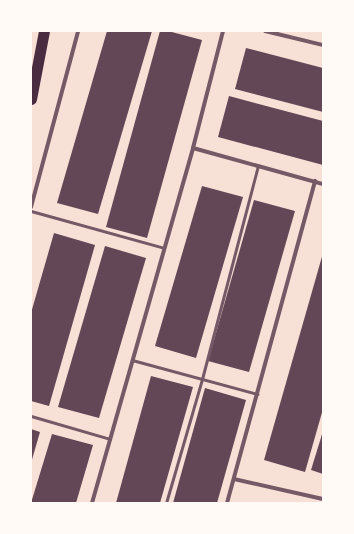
<!DOCTYPE html>
<style>
body{margin:0}
#map{position:relative;width:354px;height:534px;overflow:hidden;background:#f7e1d7;font-family:"Crimson Pro",serif}
div>[style]{position:absolute}
[style*='--x']{left:calc(var(--x)*1px);top:calc(var(--y)*1px);width:calc(var(--w)*1px);rotate:calc(var(--a)*1deg)}
.building>*{inset:0;background:#644757}
.service>*{height:3px;margin:-1.5px;padding:0 1.5px;transform-origin:1.5px;border-radius:1.5px;background:#755966}
.minor>*{height:4px;margin:-2px;padding:0 2px;transform-origin:2px;border-radius:2px;background:#755966}
.motorway>*{height:11px;margin:-5.5px;padding:0 5.5px;transform-origin:5.5px;border-radius:5.5px;background:#4a2c40}
span{translate:-50% -50%;white-space:nowrap;text-align:center;line-height:1.15;-webkit-text-stroke:4px #fffaf5;paint-order:stroke}
.frame{position:absolute;inset:0;border:32px solid #fffaf5;pointer-events:none}
</style>
<div id="map">
<div class="building">
<div style="clip-path:polygon(107px 31px,152px 31px,98px 214px,57px 203px)"></div>
<div style="clip-path:polygon(160px 31px,168px 31px,202px 40px,147px 238px,106px 227px)"></div>
<div style="clip-path:polygon(246px 48px,323px 68px,323px 112px,235px 89px)"></div>
<div style="clip-path:polygon(229px 96px,323px 121px,323px 165px,218px 137px)"></div>
<div style="clip-path:polygon(202px 186px,243px 197px,196px 358px,155px 346px)"></div>
<div style="clip-path:polygon(254px 200px,295px 211px,249px 372px,208px 361px)"></div>
<div style="clip-path:polygon(54px 233px,95px 245px,49px 406px,31px 401px,31px 313px)"></div>
<div style="clip-path:polygon(105px 246px,146px 258px,99px 418px,58px 407px)"></div>
<div style="clip-path:polygon(323px 253px,323px 409px,305px 472px,264px 460px)"></div>
<div style="clip-path:polygon(151px 376px,193px 387px,160px 503px,116px 503px)"></div>
<div style="clip-path:polygon(205px 388px,246px 400px,217px 503px,173px 503px)"></div>
<div style="clip-path:polygon(31px 429px,40px 432px,31px 463px)"></div>
<div style="clip-path:polygon(323px 431px,323px 474px,311px 470px)"></div>
<div style="clip-path:polygon(52px 434px,93px 445px,76px 503px,31px 503px)"></div>
</div>
<div class="service">
<div style="--x:31;--y:211;--w:138;--a:15.5"></div>
<div style="--x:132;--y:360;--w:130;--a:15.2"></div>
<div style="--x:31;--y:416;--w:82;--a:16.2"></div>
<div style="--x:166;--y:503;--w:129;--a:-73.8"></div>
<div style="--x:202;--y:379;--w:220;--a:-75.3"></div>
</div>
<div class="minor">
<div style="--x:265;--y:31;--w:60;--a:13.6"></div>
<div style="--x:193;--y:148;--w:135;--a:15.5"></div>
<div style="--x:31;--y:207;--w:182;--a:-75"></div>
<div style="--x:234;--y:479;--w:91;--a:12.7"></div>
<div style="--x:92;--y:503;--w:369;--a:-74.1"></div>
<div style="--x:193;--y:148;--w:121;--a:-75.6"></div>
<div style="--x:227;--y:503;--w:334;--a:-74.7"></div>
</div>
<div class="motorway">
<div style="--x:31;--y:99;--w:69;--a:-79.2"></div>
</div>
<div class="frame"></div>
</div>
